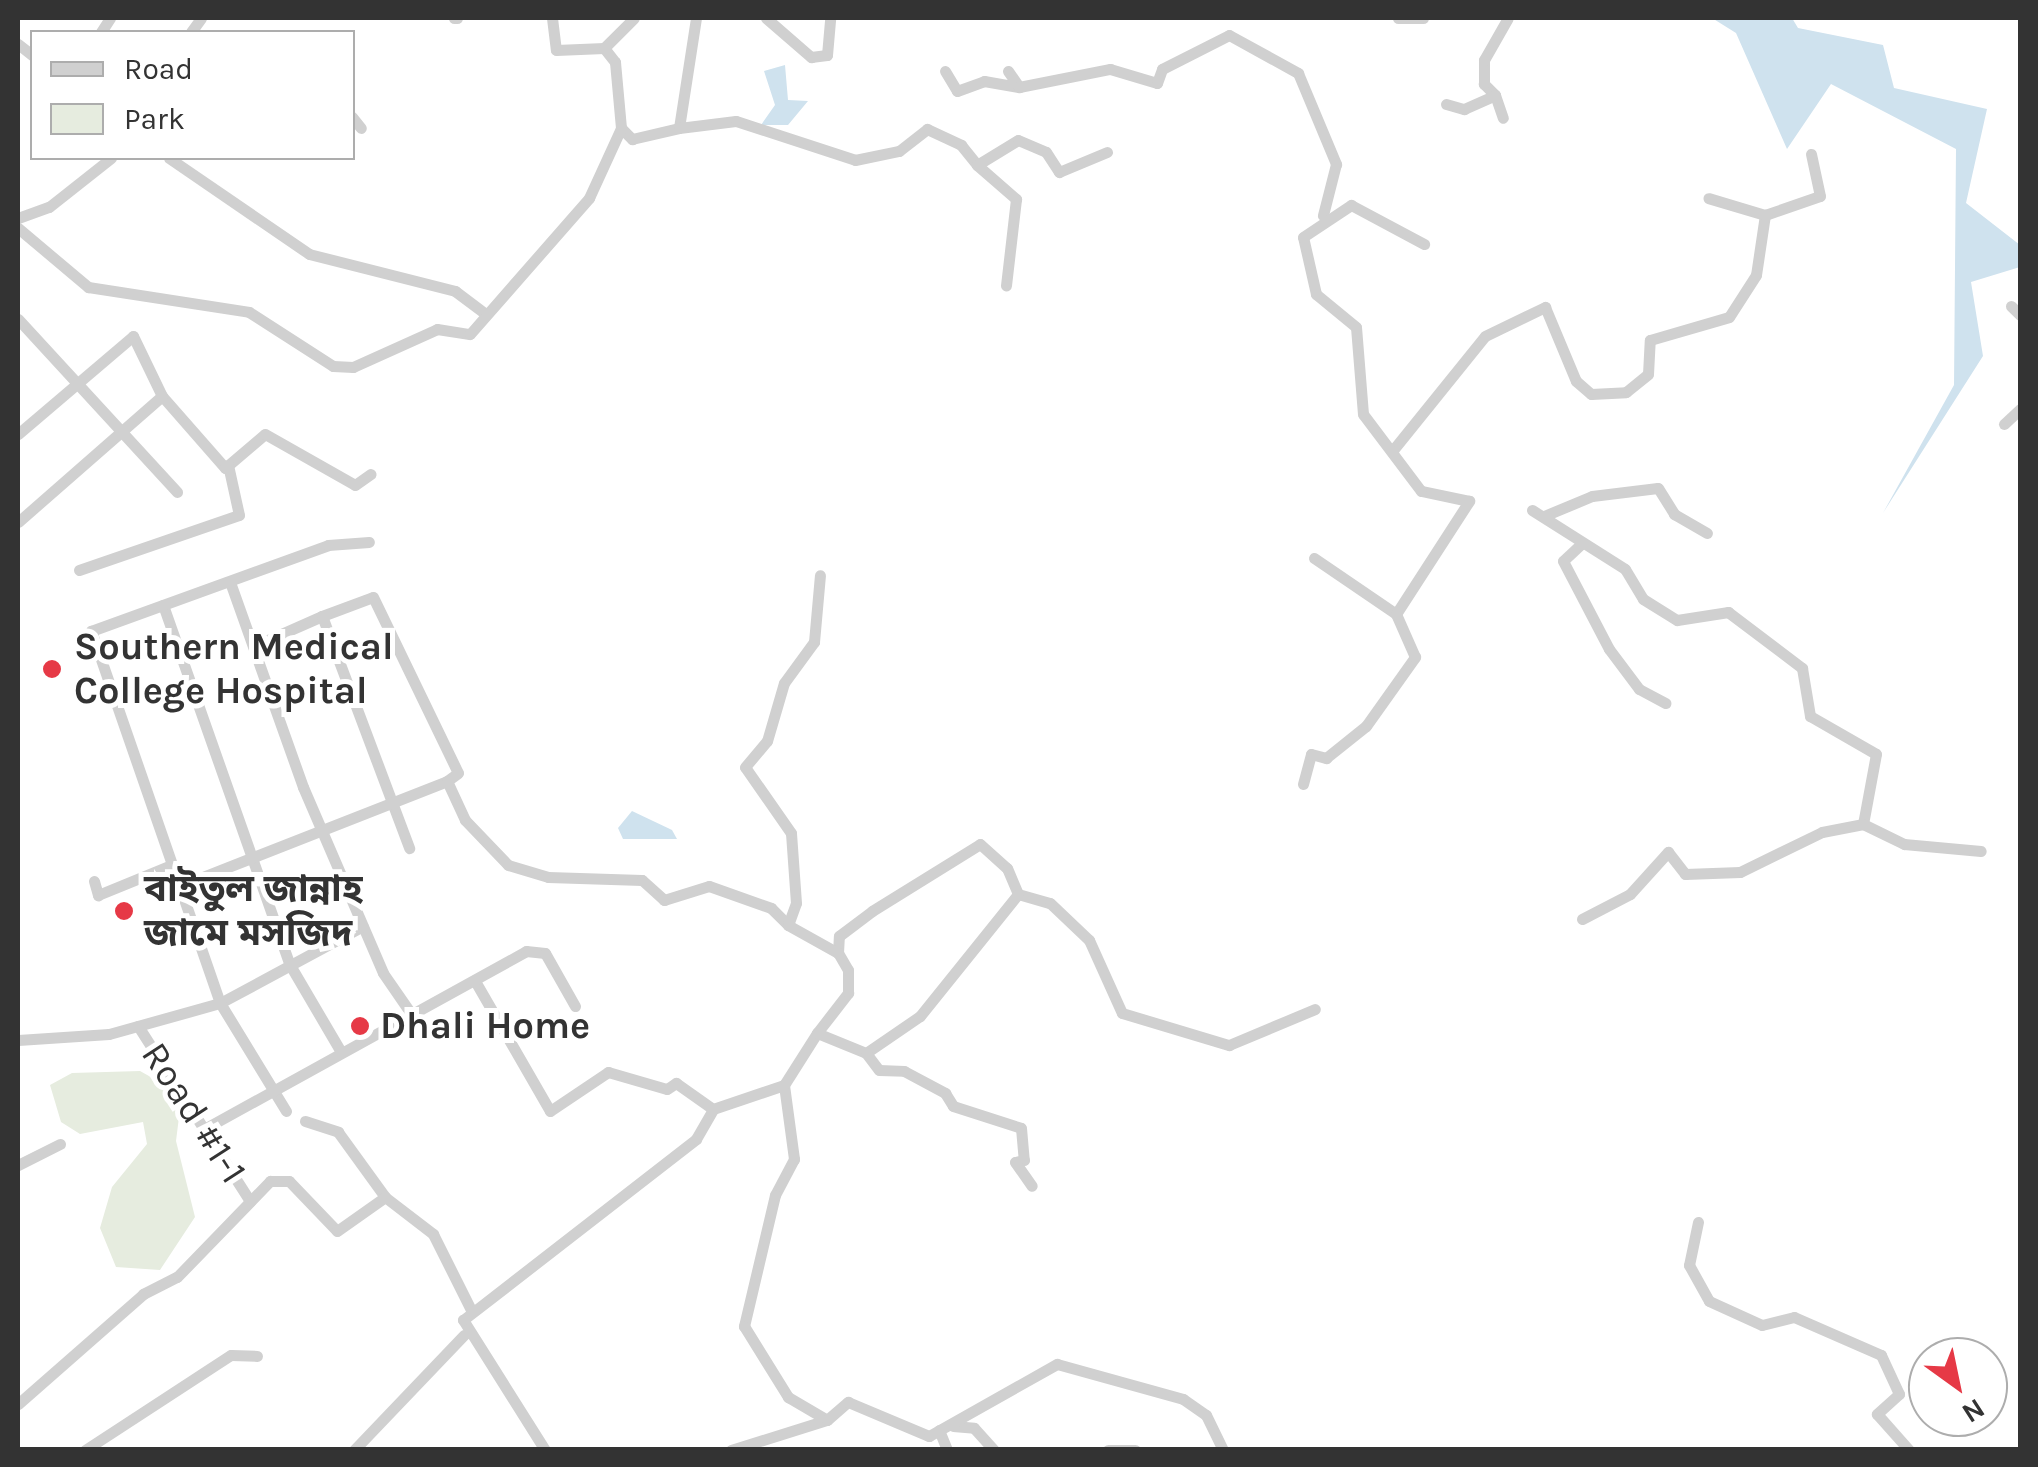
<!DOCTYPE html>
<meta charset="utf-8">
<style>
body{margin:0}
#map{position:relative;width:2038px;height:1467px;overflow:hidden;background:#fff;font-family:Karla,"Noto Sans Bengali",sans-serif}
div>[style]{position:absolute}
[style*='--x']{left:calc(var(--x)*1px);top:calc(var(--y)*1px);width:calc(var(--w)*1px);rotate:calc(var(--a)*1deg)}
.green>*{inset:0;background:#e6ecdf}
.water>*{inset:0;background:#cfe2ee}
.minor>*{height:11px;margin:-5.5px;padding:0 5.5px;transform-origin:5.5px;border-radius:5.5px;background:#d0d0d0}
.dots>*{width:28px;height:28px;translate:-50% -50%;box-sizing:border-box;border:5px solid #fff;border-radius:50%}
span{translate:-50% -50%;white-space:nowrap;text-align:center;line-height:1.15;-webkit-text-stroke:10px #fff;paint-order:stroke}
.poi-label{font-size:38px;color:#333;font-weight:700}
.left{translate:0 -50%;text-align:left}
.street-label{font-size:38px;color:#333}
.frame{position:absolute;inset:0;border:20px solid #333;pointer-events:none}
.legend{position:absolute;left:30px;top:30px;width:325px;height:130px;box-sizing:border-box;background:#fff;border:2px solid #adadad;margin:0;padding:12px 18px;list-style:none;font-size:30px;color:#333}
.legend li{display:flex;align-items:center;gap:20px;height:50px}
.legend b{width:50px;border:2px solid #adadad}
.north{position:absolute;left:1908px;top:1337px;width:100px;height:100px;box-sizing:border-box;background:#fff;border:2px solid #adadad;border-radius:50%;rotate:147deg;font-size:28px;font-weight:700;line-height:40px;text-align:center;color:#333}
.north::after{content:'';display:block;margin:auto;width:35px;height:45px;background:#e63946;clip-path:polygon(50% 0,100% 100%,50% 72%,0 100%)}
</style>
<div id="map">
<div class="green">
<div style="clip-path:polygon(140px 1071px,165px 1085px,180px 1109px,176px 1141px,195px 1217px,160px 1270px,116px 1267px,100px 1228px,112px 1187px,147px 1144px,143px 1122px,80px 1134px,61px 1122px,50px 1085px,72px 1073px)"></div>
</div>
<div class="water">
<div style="clip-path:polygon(1712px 18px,1792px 18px,1798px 28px,1883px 45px,1894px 88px,1987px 109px,1966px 203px,2020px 245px,2020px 267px,1971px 282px,1983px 356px,1883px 513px,1954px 385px,1956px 149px,1831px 84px,1787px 149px,1736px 33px)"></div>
<div style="clip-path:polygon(785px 65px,788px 100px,808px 101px,788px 125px,761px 125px,775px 105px,764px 71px)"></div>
<div style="clip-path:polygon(632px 811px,672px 830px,677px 839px,623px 839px,618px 828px)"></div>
</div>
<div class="minor">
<div style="--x:454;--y:18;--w:3;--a:0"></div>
<div style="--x:552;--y:18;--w:32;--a:83"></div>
<div style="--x:556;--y:50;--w:48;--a:-2.4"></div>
<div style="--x:604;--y:48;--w:18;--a:52"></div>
<div style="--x:615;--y:62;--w:66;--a:84.8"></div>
<div style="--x:621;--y:128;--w:16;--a:45"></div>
<div style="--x:632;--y:139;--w:48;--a:-13.2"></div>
<div style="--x:696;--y:18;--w:111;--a:98.8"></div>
<div style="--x:679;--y:128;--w:57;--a:-7"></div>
<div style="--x:736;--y:121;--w:125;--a:18.1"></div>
<div style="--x:855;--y:160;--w:45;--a:-11.6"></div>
<div style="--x:899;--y:151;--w:36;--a:-38"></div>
<div style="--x:927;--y:129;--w:38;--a:25"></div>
<div style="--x:961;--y:145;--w:26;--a:51"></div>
<div style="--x:977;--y:165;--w:48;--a:-31.4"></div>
<div style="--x:1018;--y:140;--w:30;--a:23"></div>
<div style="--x:1046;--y:152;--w:24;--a:57"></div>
<div style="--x:1059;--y:172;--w:52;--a:-22.6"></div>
<div style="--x:766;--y:18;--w:60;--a:40.9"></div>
<div style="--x:811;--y:57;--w:16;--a:-7"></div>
<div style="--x:827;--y:55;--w:37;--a:-85"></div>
<div style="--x:1398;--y:18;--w:25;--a:0"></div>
<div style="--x:101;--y:32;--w:17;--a:-57"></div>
<div style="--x:191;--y:32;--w:17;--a:-54"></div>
<div style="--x:18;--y:44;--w:18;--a:38"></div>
<div style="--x:604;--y:48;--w:42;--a:-45"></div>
<div style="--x:945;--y:71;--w:23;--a:59"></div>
<div style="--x:957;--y:91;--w:29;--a:-20"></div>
<div style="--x:984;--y:81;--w:36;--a:10"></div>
<div style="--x:1008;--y:71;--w:19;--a:55"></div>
<div style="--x:1019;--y:87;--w:93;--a:-11.2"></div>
<div style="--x:1110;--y:69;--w:49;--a:16.6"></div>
<div style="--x:1157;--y:83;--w:15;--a:-70"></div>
<div style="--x:1162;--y:69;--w:75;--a:-26.9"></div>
<div style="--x:1229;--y:35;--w:79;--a:28.8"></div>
<div style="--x:1298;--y:73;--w:99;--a:67.3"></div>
<div style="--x:1336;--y:164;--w:53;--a:104.3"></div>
<div style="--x:1495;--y:95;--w:16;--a:-135"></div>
<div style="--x:1484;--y:84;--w:24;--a:-90"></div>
<div style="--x:1484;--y:60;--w:48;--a:-60.3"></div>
<div style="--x:1446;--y:104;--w:19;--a:16"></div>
<div style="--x:1464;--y:109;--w:34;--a:-24"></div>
<div style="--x:1495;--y:95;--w:24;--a:71"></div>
<div style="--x:352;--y:117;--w:14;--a:51"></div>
<div style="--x:169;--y:158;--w:170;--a:34.4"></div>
<div style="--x:309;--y:254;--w:151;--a:14.2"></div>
<div style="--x:455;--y:291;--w:39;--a:37"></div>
<div style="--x:977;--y:165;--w:52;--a:41.1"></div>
<div style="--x:1016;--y:199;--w:87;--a:96.6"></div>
<div style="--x:1765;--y:215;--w:58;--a:-19.1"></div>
<div style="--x:1820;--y:196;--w:43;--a:-102.1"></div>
<div style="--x:18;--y:218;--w:33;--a:-20"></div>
<div style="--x:49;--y:207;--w:79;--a:-38.3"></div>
<div style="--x:18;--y:228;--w:92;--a:40.1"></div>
<div style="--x:88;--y:287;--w:163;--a:8.8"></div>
<div style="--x:249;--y:312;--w:100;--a:32.7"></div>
<div style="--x:333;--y:366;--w:20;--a:3"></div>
<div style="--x:353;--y:367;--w:92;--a:-24.3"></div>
<div style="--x:437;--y:329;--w:33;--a:9"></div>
<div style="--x:470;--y:334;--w:181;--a:-48.8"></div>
<div style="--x:589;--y:198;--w:77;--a:-65.4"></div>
<div style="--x:2011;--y:306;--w:13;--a:45"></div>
<div style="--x:18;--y:319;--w:235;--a:47.4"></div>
<div style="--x:162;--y:396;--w:96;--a:48.8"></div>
<div style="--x:225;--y:468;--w:52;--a:-40.4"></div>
<div style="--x:265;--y:434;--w:103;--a:29.5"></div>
<div style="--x:355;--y:485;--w:19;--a:-35"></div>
<div style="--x:2004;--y:424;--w:22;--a:-43"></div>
<div style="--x:18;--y:434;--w:151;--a:-40.4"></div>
<div style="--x:133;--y:336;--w:67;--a:64.2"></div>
<div style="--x:162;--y:396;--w:191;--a:138.8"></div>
<div style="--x:1393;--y:450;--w:146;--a:-51.1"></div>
<div style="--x:1485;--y:336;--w:67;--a:-25.8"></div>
<div style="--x:1545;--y:307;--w:80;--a:67.3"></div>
<div style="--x:1576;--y:381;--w:20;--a:41"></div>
<div style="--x:1591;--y:394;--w:35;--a:-3"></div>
<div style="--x:1626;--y:392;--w:28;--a:-39"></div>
<div style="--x:1648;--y:374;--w:34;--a:-87"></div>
<div style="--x:1650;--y:340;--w:82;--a:-16.2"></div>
<div style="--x:1729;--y:317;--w:50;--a:-57.3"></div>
<div style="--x:1756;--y:275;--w:61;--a:-81.5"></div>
<div style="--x:1765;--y:215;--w:59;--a:-163.4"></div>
<div style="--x:1532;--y:510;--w:110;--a:32.4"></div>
<div style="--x:1625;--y:569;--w:35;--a:59"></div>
<div style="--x:1643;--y:599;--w:40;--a:32"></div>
<div style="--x:1677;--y:620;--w:52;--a:-8.9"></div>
<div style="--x:1728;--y:612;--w:93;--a:37.1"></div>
<div style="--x:1802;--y:668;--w:49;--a:80.5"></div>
<div style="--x:1810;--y:716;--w:76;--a:29.9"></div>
<div style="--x:1876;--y:754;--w:71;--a:100.5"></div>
<div style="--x:1544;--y:516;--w:52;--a:-22.6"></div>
<div style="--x:1592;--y:496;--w:66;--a:-6.9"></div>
<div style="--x:1658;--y:488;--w:31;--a:58"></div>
<div style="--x:1674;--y:514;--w:38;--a:30"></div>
<div style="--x:1580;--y:545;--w:23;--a:137"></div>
<div style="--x:1563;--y:561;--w:99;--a:62.4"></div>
<div style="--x:1609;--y:649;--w:50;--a:53.1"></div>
<div style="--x:1639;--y:689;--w:30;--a:28"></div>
<div style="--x:1314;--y:558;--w:99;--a:34.3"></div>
<div style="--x:79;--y:570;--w:169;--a:-19"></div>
<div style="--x:239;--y:515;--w:51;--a:-102.4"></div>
<div style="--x:230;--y:582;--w:218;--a:70.4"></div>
<div style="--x:303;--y:787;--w:202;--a:66.7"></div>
<div style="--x:383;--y:973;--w:51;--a:55.4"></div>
<div style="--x:163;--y:605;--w:382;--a:70.6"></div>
<div style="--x:290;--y:965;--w:101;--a:59.6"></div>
<div style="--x:322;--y:616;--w:54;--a:-20.4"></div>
<div style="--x:373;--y:597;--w:195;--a:64.2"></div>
<div style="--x:458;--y:773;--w:14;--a:144"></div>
<div style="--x:254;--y:646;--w:74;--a:-23.8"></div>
<div style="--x:322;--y:616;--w:248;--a:69.4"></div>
<div style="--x:1303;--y:784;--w:31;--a:-75"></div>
<div style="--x:1311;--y:754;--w:16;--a:15"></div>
<div style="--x:1326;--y:758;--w:51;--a:-38.7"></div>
<div style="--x:1366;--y:726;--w:85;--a:-54.6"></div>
<div style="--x:1415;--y:657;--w:47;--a:-113.8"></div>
<div style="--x:1396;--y:614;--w:135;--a:-57.1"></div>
<div style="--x:1469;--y:501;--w:49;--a:-168.2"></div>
<div style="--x:1421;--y:491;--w:96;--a:-127"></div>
<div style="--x:1363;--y:414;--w:87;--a:-94.6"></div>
<div style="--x:1356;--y:327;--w:52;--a:-140.5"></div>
<div style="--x:1316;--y:294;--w:58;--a:-102.8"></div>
<div style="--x:1303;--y:237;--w:58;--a:-33.7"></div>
<div style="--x:1351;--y:205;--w:83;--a:28.1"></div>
<div style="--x:94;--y:881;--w:15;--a:74"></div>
<div style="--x:98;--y:895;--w:77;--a:-22.2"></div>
<div style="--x:177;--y:887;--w:290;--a:-21.4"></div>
<div style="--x:447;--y:781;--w:43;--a:65.2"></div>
<div style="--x:465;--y:820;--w:62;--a:46.3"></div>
<div style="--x:508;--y:865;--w:42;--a:16.7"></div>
<div style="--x:548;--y:877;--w:94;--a:1.8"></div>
<div style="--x:642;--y:880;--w:30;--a:42"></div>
<div style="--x:664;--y:900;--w:47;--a:-17.3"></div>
<div style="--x:709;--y:886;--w:66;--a:19.5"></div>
<div style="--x:771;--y:908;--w:24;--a:45"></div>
<div style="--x:1582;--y:919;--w:54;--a:-27.5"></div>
<div style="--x:1630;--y:894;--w:57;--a:-47.9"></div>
<div style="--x:1668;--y:852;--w:28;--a:52"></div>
<div style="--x:1685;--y:874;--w:55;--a:-2.1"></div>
<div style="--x:1740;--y:872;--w:91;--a:-26"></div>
<div style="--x:1822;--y:832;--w:42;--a:-11"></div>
<div style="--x:1863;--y:824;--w:46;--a:26"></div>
<div style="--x:1904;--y:844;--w:77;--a:5.2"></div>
<div style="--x:838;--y:953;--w:17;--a:-87"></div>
<div style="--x:839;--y:936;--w:41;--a:-37.1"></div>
<div style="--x:872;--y:911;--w:127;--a:-31.8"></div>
<div style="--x:980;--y:844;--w:36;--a:42"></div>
<div style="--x:1007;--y:868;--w:28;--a:67"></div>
<div style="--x:1018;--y:894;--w:33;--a:16"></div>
<div style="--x:1050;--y:903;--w:54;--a:43.5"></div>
<div style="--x:1089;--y:940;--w:80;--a:65.7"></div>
<div style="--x:1122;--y:1013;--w:112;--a:16.7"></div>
<div style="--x:1229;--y:1045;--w:93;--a:-22.7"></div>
<div style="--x:475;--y:981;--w:150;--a:60"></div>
<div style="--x:550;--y:1111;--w:70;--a:-33.9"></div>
<div style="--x:608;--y:1072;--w:61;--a:16.1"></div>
<div style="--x:667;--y:1089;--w:11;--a:-34"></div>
<div style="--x:676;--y:1083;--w:45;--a:35.1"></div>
<div style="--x:138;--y:1026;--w:208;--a:57.4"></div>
<div style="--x:817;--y:1033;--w:51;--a:-52.2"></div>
<div style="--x:848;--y:993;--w:23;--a:-90"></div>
<div style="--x:848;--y:970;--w:20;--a:-120"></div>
<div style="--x:838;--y:953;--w:57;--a:-150.8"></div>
<div style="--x:788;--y:925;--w:23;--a:-70"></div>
<div style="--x:796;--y:903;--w:70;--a:-94.1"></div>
<div style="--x:791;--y:833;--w:80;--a:-124.9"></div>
<div style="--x:745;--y:767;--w:34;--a:-50"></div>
<div style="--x:767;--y:741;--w:60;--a:-73.7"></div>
<div style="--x:784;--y:683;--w:51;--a:-53.8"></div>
<div style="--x:814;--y:642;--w:67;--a:-84.9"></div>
<div style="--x:18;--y:1040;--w:91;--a:-3.8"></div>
<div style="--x:109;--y:1034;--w:115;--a:-15.6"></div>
<div style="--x:220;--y:1003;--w:162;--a:-28.3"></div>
<div style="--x:866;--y:1053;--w:65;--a:-34.4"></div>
<div style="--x:920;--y:1016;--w:156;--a:-51.2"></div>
<div style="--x:784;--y:1085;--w:75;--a:82.3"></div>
<div style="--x:794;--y:1159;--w:41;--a:117.8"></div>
<div style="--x:775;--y:1195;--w:135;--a:103.3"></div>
<div style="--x:744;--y:1326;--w:84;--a:58.2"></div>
<div style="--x:788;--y:1397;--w:45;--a:30.5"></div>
<div style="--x:286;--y:1111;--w:127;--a:-121.4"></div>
<div style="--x:220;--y:1003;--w:394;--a:-109.1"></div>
<div style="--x:91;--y:631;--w:252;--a:-19.9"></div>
<div style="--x:328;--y:545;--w:41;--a:-4.2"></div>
<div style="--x:305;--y:1121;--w:35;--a:18"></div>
<div style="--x:338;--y:1132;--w:80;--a:54.1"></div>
<div style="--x:385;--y:1197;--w:61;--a:37.6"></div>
<div style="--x:433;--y:1234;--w:85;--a:63.4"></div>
<div style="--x:204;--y:1129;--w:368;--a:-28.9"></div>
<div style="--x:526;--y:951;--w:19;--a:6"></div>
<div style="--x:545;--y:953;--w:61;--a:60.5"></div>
<div style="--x:18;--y:1165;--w:47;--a:-26.6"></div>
<div style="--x:1698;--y:1222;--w:44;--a:101.8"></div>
<div style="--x:1689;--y:1265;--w:41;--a:60.9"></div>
<div style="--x:1709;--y:1301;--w:58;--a:24.4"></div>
<div style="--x:1762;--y:1325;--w:33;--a:-14"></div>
<div style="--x:1794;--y:1317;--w:95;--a:23.6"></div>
<div style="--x:1881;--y:1355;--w:43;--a:65.2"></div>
<div style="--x:1899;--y:1394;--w:30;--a:138"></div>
<div style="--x:1877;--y:1414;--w:48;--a:48.4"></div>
<div style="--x:18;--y:1404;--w:167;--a:-41.3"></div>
<div style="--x:143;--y:1294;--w:38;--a:-27"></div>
<div style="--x:177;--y:1277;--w:134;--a:-45.9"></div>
<div style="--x:270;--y:1181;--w:19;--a:0"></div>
<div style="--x:289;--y:1181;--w:69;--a:46.2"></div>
<div style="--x:337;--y:1231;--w:59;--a:-35.3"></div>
<div style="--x:953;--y:1426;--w:21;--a:5"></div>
<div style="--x:974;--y:1428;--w:30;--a:48"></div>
<div style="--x:939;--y:1430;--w:22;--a:68"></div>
<div style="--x:85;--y:1450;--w:174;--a:-33.1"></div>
<div style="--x:231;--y:1355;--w:26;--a:2"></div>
<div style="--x:354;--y:1450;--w:159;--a:-46.3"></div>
<div style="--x:545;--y:1450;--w:154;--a:-122.2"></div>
<div style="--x:463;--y:1320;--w:295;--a:-37.8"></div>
<div style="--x:696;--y:1139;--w:34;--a:-60"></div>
<div style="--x:713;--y:1109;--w:75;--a:-18.7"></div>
<div style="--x:784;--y:1085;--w:62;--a:-57.6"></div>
<div style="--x:817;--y:1033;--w:53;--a:22.2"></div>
<div style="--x:866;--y:1053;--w:21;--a:53"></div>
<div style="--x:879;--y:1070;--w:25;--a:2"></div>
<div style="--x:904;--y:1071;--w:47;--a:28.2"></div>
<div style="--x:945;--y:1093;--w:15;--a:58"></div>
<div style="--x:953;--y:1106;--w:71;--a:17.9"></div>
<div style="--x:1021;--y:1128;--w:32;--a:85"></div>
<div style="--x:1024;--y:1160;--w:9;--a:167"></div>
<div style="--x:1015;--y:1162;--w:29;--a:55"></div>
<div style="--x:731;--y:1450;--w:101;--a:-17.4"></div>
<div style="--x:827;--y:1420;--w:28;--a:-41"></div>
<div style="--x:848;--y:1402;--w:88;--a:22.8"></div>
<div style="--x:929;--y:1436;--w:147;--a:-29.4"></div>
<div style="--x:1057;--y:1364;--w:131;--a:15.5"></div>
<div style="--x:1183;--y:1399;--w:28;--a:35"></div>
<div style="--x:1206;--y:1415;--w:39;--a:64"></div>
<div style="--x:1108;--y:1450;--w:27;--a:0"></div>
</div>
<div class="dots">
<div style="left:52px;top:669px;background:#e63946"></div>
<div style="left:124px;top:911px;background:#e63946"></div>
<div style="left:360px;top:1026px;background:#e63946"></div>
</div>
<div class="poi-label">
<span class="left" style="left:74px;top:669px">Southern Medical<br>College Hospital</span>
<span class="left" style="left:144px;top:911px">বাইতুল জান্নাহ<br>জামে মসজিদ</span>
<span class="left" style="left:380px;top:1026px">Dhali Home</span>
</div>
<div class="street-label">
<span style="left:194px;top:1113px;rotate:57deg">Road #1-1</span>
</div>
<div class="frame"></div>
<ul class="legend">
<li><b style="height:12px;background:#d0d0d0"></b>Road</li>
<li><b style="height:28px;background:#e6ecdf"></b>Park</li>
</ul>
<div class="north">N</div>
</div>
